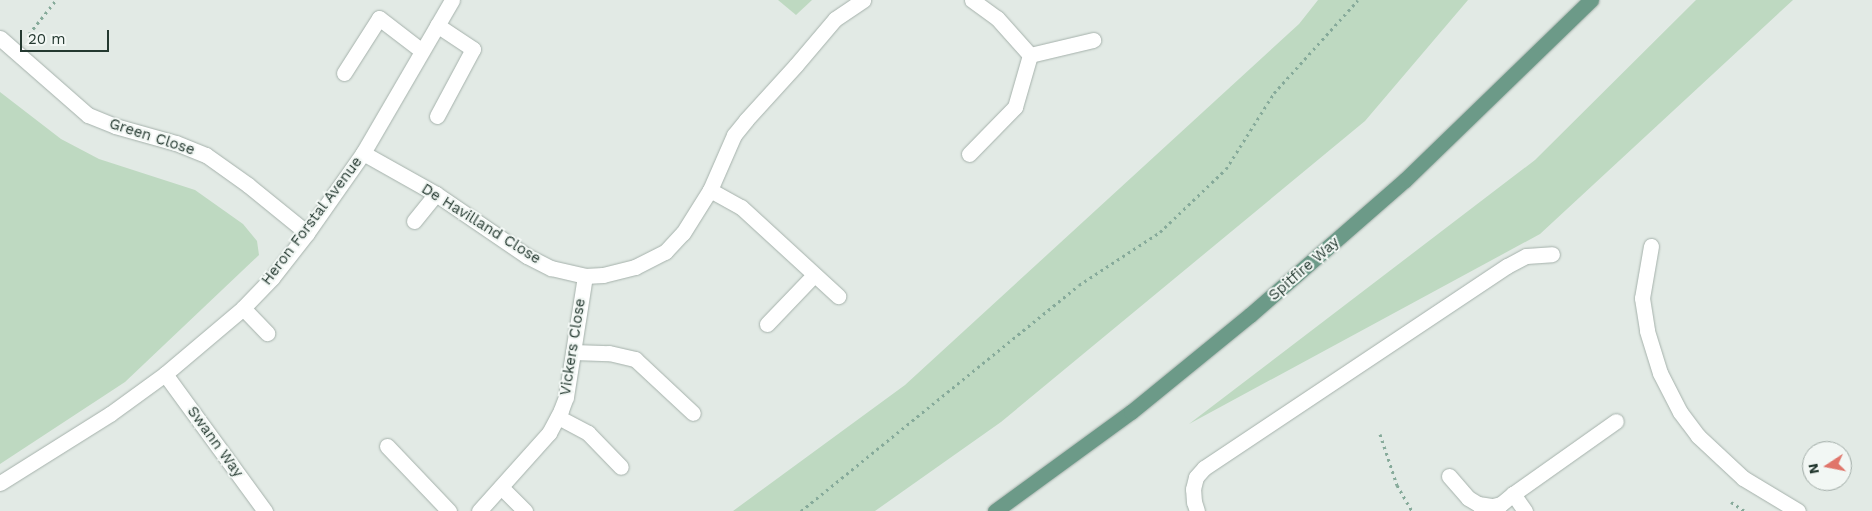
<!DOCTYPE html>
<style>
body{margin:0}
#map{position:relative;width:1872px;height:511px;overflow:hidden;background:#e2eae5;font-family:"Work Sans",sans-serif}
div>[style]{position:absolute}
[style*='--x']{left:calc(var(--x)*1px);top:calc(var(--y)*1px);width:calc(var(--w)*1px);rotate:calc(var(--a)*1deg)}
.green>*{inset:0;background:#bed9c1}
.path>*{height:3px;margin-top:-1.5px;transform-origin:0;background:repeating-linear-gradient(90deg,#86aa9a 0 2.5px,transparent 0 6.5px)}
.roads{filter:drop-shadow(0 0 1px #a5b1ab) drop-shadow(0 0 1px #a5b1ab)}
.minor>*{height:15px;margin:-7.5px;padding:0 7.5px;transform-origin:7.5px;border-radius:7.5px;background:#fff}
.major>*{height:15px;margin:-7.5px;padding:0 7.5px;transform-origin:7.5px;border-radius:7.5px;background:#6c9a88}
span{translate:-50% -50%;white-space:nowrap;text-align:center;line-height:1.15;-webkit-text-stroke:4px #f2f7f4;paint-order:stroke}
.street-label{font-size:15px;color:#243930}
.north{position:absolute;left:1802px;top:441px;width:50px;height:50px;box-sizing:border-box;background:#f2f7f4;border:1px solid #a0aba6;border-radius:50%;rotate:259deg;font-size:14px;font-weight:700;line-height:20px;text-align:center;color:#243930}
.north::after{content:'';display:block;margin:auto;width:18px;height:22px;background:#e0756a;clip-path:polygon(50% 0,100% 100%,50% 72%,0 100%)}
.scale{position:absolute;left:20px;top:30px;width:89px;height:22px;box-sizing:border-box;border:2px solid #243930;border-top:0;padding-left:6px;font-size:15px;line-height:18px;white-space:nowrap;color:#243930;-webkit-text-stroke:4px #f2f7f4;paint-order:stroke}
</style>
<div id="map">
<div class="green">
<div style="clip-path:polygon(778px 0,812px 0,796px 15px)"></div>
<div style="clip-path:polygon(1318px 0,1468px 0,1365px 121px,1001px 422px,875px 511px,733px 511px,905px 385px,1299px 24px)"></div>
<div style="clip-path:polygon(1696px 0,1793px 0,1540px 234px,1189px 424px,1535px 160px)"></div>
<div style="clip-path:polygon(0 92px,61px 139px,99px 159px,195px 190px,243px 224px,257px 241px,259px 255px,125px 382px,0 464px)"></div>
</div>
<div class="path">
<div style="--x:29;--y:34;--w:43;--a:-51.5"></div>
<div style="--x:1380;--y:434;--w:54;--a:71.6"></div>
<div style="--x:1397;--y:485;--w:30;--a:60"></div>
<div style="--x:1731;--y:502;--w:17;--a:33"></div>
<div style="--x:801;--y:511;--w:358;--a:-39.1"></div>
<div style="--x:1079;--y:285;--w:97;--a:-33.2"></div>
<div style="--x:1160;--y:232;--w:91;--a:-43.7"></div>
<div style="--x:1226;--y:169;--w:90;--a:-57.7"></div>
<div style="--x:1274;--y:93;--w:125;--a:-47.9"></div>
</div>
<div class="roads">
<div class="minor">
<div style="--x:972;--y:0;--w:31;--a:36"></div>
<div style="--x:997;--y:18;--w:50;--a:48.3"></div>
<div style="--x:0;--y:38;--w:117;--a:41.2"></div>
<div style="--x:88;--y:115;--w:29;--a:22"></div>
<div style="--x:115;--y:126;--w:63;--a:15.6"></div>
<div style="--x:176;--y:143;--w:32;--a:22"></div>
<div style="--x:206;--y:155;--w:52;--a:35.5"></div>
<div style="--x:248;--y:185;--w:76;--a:39.1"></div>
<div style="--x:344;--y:73;--w:65;--a:-57.5"></div>
<div style="--x:379;--y:18;--w:54;--a:37.5"></div>
<div style="--x:437;--y:116;--w:76;--a:-61.8"></div>
<div style="--x:473;--y:49;--w:43;--a:-146.3"></div>
<div style="--x:363;--y:153;--w:84;--a:29.3"></div>
<div style="--x:436;--y:194;--w:110;--a:34.3"></div>
<div style="--x:527;--y:256;--w:27;--a:27"></div>
<div style="--x:551;--y:268;--w:35;--a:13"></div>
<div style="--x:585;--y:276;--w:18;--a:-3"></div>
<div style="--x:603;--y:275;--w:33;--a:-14"></div>
<div style="--x:635;--y:267;--w:34;--a:-27"></div>
<div style="--x:665;--y:252;--w:26;--a:-47"></div>
<div style="--x:683;--y:233;--w:51;--a:-57.9"></div>
<div style="--x:710;--y:190;--w:60;--a:-66.4"></div>
<div style="--x:734;--y:135;--w:19;--a:-51"></div>
<div style="--x:746;--y:120;--w:74;--a:-47.7"></div>
<div style="--x:796;--y:65;--w:60;--a:-49.7"></div>
<div style="--x:835;--y:19;--w:34;--a:-34"></div>
<div style="--x:969;--y:154;--w:66;--a:-45.6"></div>
<div style="--x:1015;--y:107;--w:54;--a:-73.9"></div>
<div style="--x:1030;--y:55;--w:65;--a:-13.4"></div>
<div style="--x:710;--y:190;--w:35;--a:29"></div>
<div style="--x:741;--y:207;--w:132;--a:42.5"></div>
<div style="--x:414;--y:221;--w:35;--a:-51"></div>
<div style="--x:1651;--y:246;--w:53;--a:99.8"></div>
<div style="--x:1642;--y:298;--w:33;--a:81"></div>
<div style="--x:1647;--y:331;--w:44;--a:72.8"></div>
<div style="--x:1660;--y:373;--w:44;--a:62.9"></div>
<div style="--x:1680;--y:412;--w:30;--a:53"></div>
<div style="--x:1698;--y:436;--w:62;--a:43"></div>
<div style="--x:1743;--y:478;--w:64;--a:31"></div>
<div style="--x:243;--y:308;--w:35;--a:46"></div>
<div style="--x:767;--y:324;--w:68;--a:-46.2"></div>
<div style="--x:573;--y:352;--w:36;--a:2"></div>
<div style="--x:609;--y:353;--w:27;--a:13"></div>
<div style="--x:635;--y:359;--w:79;--a:43"></div>
<div style="--x:165;--y:374;--w:170;--a:53.9"></div>
<div style="--x:558;--y:417;--w:34;--a:28"></div>
<div style="--x:588;--y:433;--w:47;--a:45.9"></div>
<div style="--x:387;--y:446;--w:90;--a:46.4"></div>
<div style="--x:1449;--y:476;--w:29;--a:49"></div>
<div style="--x:1468;--y:498;--w:12;--a:31"></div>
<div style="--x:1478;--y:504;--w:15;--a:8"></div>
<div style="--x:1493;--y:506;--w:8;--a:-14"></div>
<div style="--x:1501;--y:504;--w:16;--a:-40"></div>
<div style="--x:0;--y:483;--w:130;--a:-32.1"></div>
<div style="--x:110;--y:414;--w:68;--a:-36"></div>
<div style="--x:165;--y:374;--w:102;--a:-40.2"></div>
<div style="--x:243;--y:308;--w:42;--a:-46"></div>
<div style="--x:272;--y:278;--w:57;--a:-52.1"></div>
<div style="--x:307;--y:233;--w:98;--a:-55"></div>
<div style="--x:363;--y:153;--w:177;--a:-59.8"></div>
<div style="--x:501;--y:487;--w:34;--a:45"></div>
<div style="--x:479;--y:511;--w:105;--a:-48.1"></div>
<div style="--x:549;--y:433;--w:26;--a:-62"></div>
<div style="--x:561;--y:410;--w:14;--a:-69"></div>
<div style="--x:566;--y:397;--w:122;--a:-81.1"></div>
<div style="--x:1197;--y:511;--w:9;--a:-108"></div>
<div style="--x:1194;--y:502;--w:13;--a:-94"></div>
<div style="--x:1193;--y:489;--w:12;--a:-76"></div>
<div style="--x:1196;--y:477;--w:12;--a:-48"></div>
<div style="--x:1204;--y:468;--w:364;--a:-33.7"></div>
<div style="--x:1507;--y:266;--w:21;--a:-28"></div>
<div style="--x:1526;--y:256;--w:26;--a:-4"></div>
<div style="--x:1525;--y:511;--w:21;--a:-125"></div>
<div style="--x:1513;--y:494;--w:126;--a:-35.3"></div>
</div>
<div class="major">
<div style="--x:995;--y:511;--w:168;--a:-36.1"></div>
<div style="--x:1131;--y:412;--w:154;--a:-39.2"></div>
<div style="--x:1250;--y:315;--w:206;--a:-41.1"></div>
<div style="--x:1405;--y:180;--w:259;--a:-44.1"></div>
</div>
</div>
<div class="street-label">
<span style="left:152px;top:137px;rotate:18deg">Green Close</span>
<span style="left:312px;top:221px;rotate:-53deg">Heron Forstal Avenue</span>
<span style="left:481px;top:224px;rotate:32deg">De Havilland Close</span>
<span style="left:1304px;top:269px;rotate:-41deg">Spitfire Way</span>
<span style="left:573px;top:347px;rotate:-81deg">Vickers Close</span>
<span style="left:215px;top:442px;rotate:54deg">Swann Way</span>
</div>
<div class="north">N</div>
<div class="scale">20 m</div>
</div>
